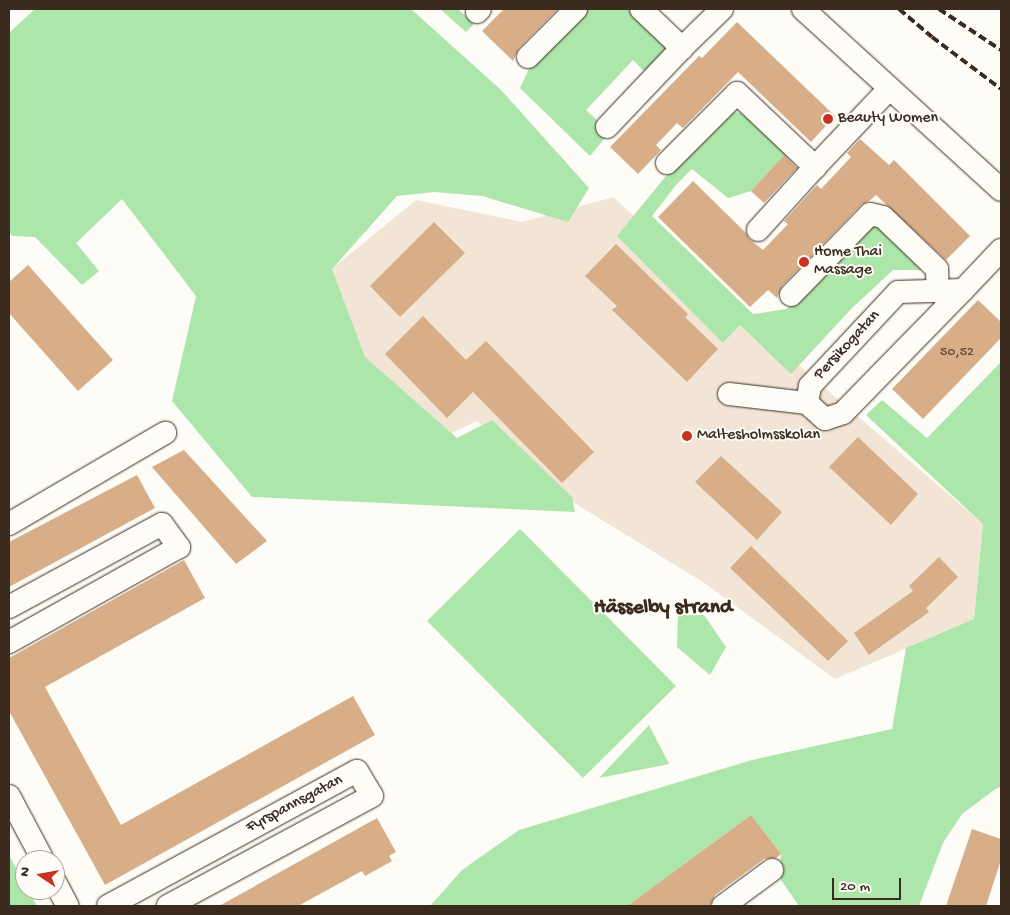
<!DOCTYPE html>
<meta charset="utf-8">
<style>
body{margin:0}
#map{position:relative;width:1010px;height:915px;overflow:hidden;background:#fdfcf7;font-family:"Gochi Hand",sans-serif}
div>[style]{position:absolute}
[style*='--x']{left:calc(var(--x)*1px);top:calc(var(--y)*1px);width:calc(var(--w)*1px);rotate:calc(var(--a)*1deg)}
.built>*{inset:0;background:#f2e5d6}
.green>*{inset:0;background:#ade6aa}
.building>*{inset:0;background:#d8ae89}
.roads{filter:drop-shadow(0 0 1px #3b2a1e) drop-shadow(0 0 1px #3b2a1e)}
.minor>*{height:22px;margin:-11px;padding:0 11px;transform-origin:11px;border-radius:11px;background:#fdfcf7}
.rail>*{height:4px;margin-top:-2px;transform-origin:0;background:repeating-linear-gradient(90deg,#3b2a1e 0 8px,transparent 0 12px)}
.dots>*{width:14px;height:14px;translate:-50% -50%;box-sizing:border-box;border:2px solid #fdfcf7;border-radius:50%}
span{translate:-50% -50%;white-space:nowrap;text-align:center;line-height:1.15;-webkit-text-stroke:4px #fdfcf7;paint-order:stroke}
.number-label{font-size:14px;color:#624b39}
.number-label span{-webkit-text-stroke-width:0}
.poi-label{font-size:16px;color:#3b2a1e}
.left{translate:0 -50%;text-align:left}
.street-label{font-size:16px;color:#3b2a1e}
.district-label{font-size:21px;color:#3b2a1e;font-weight:700}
.frame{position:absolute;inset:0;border:10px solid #3b2a1e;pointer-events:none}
.north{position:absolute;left:15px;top:850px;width:50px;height:50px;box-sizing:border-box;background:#fdfcf7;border:1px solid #afa8a0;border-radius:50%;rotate:282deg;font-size:14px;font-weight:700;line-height:20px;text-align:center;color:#3b2a1e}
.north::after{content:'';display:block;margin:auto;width:18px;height:22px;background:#c8321e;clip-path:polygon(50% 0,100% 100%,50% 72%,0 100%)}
.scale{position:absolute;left:832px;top:878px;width:69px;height:22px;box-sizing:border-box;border:2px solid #3b2a1e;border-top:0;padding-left:6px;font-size:15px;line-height:18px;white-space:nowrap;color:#3b2a1e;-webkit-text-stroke:4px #fdfcf7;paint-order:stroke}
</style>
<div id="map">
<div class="built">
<div style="clip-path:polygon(613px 197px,797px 364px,983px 524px,974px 619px,835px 679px,703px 582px,566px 498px,477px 421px,414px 451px,261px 327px,416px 200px,522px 222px)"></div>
</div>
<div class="green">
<div style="clip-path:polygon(35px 9px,411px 9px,501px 90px,589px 188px,568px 222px,482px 196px,434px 192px,397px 196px,332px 269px,365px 357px,457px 438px,492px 420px,572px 497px,575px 512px,252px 497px,172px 401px,196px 296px,122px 199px,76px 243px,99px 271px,82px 285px,35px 237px,12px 236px,9px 232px,9px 33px)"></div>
<div style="clip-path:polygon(440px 9px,458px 9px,474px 24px,466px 32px)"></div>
<div style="clip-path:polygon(581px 9px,630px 9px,666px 44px,665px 57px,648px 75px,633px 60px,586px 110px,610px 132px,590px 156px,520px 88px,534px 58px)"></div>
<div style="clip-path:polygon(732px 112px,750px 114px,797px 158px,794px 163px,784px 155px,751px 191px,728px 198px,692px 169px,676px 185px,652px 216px,753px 314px,787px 309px,866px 224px,879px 224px,929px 270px,893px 270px,851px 309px,791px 374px,740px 325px,723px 343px,617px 236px,666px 176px,720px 118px)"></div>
<div style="clip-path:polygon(1001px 362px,1001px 787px,997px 788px,962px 814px,943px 843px,919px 906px,799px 906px,779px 877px,781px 854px,751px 815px,627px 906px,430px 906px,462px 870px,519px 830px,752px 760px,892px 729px,906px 648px,974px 619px,983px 524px,866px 415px,882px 400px,927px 438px)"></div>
<div style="clip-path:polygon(520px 529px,676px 686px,583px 778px,427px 621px)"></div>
<div style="clip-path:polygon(678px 615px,704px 615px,726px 647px,710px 675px,677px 647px)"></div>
<div style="clip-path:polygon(649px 725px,669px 764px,599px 778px)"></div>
<div style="clip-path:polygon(9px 855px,25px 885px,25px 890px,28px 890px,37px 906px,9px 906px)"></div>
</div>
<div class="building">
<div style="clip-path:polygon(504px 9px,558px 9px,519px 48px,513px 61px,482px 31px)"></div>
<div style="clip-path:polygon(737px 22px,835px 116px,811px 142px,738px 72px,683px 128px,677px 123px,656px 145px,661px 150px,638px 174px,610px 147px,699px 56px,702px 58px)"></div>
<div style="clip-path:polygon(860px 139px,889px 165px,894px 160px,970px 236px,946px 260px,876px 195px,869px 201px,861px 205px,782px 286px,777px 298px,768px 290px,750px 307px,658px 217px,693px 181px,745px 232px,749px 239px,763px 250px,788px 224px,784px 221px,817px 185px,821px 189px,851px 157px,847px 153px)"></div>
<div style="clip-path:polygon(784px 155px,797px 168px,764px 203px,751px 191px)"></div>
<div style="clip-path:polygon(434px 222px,465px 253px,400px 317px,370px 286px)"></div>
<div style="clip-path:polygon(616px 244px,688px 314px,685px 317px,718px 349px,687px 382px,612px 310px,617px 306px,585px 276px)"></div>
<div style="clip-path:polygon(28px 265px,113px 360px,78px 391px,9px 313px,9px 282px)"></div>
<div style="clip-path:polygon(978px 300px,1001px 322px,1001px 338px,923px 419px,892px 389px)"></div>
<div style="clip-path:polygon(423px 316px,466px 360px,486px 341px,594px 452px,562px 483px,473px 392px,447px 418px,385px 354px)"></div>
<div style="clip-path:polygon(858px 437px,918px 494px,891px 525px,829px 467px)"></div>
<div style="clip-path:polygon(184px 450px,267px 541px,236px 564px,152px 467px)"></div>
<div style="clip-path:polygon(721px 456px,782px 512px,757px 540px,695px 482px)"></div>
<div style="clip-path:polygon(137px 475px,155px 508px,9px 587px,9px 542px)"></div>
<div style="clip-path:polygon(751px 546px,848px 641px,828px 661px,730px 568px)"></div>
<div style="clip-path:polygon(939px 557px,958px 577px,926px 608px,929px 612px,869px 655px,854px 633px,913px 591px,909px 586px)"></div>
<div style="clip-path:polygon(184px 560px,205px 598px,45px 687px,121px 825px,353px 696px,375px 735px,105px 885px,9px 711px,9px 658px)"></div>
<div style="clip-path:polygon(751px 815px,781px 854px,776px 858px,764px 859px,715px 895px,710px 906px,627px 906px)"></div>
<div style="clip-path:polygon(377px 818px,396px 852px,389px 856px,392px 861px,365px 876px,362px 871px,298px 906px,219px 906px)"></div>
<div style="clip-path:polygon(972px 829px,1001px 839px,1001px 860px,986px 906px,946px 906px)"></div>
</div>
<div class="roads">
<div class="minor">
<div style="--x:641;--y:9;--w:57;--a:43.6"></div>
<div style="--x:682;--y:48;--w:56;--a:-44.3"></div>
<div style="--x:803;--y:9;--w:268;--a:42.4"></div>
<div style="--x:477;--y:12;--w:4;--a:-45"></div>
<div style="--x:528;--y:57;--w:68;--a:-45"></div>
<div style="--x:607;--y:127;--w:109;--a:-46.5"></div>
<div style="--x:667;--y:163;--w:99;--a:-45"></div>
<div style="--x:737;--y:93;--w:108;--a:43.5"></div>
<div style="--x:815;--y:167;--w:108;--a:-46.5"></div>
<div style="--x:758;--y:230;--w:85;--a:-47.9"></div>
<div style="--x:963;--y:290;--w:65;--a:178.2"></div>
<div style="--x:898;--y:292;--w:129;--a:133.1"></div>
<div style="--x:810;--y:386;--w:17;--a:100"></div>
<div style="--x:807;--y:403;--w:24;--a:42"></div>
<div style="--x:825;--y:419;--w:19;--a:-18"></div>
<div style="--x:843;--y:413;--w:172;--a:-45.7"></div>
<div style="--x:963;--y:290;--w:55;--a:-46.5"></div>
<div style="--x:791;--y:295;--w:113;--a:-45.7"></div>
<div style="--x:870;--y:214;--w:13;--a:13"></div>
<div style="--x:883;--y:217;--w:75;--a:43.9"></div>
<div style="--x:937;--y:269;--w:23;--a:88"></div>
<div style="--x:729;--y:394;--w:79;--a:6.6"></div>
<div style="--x:9;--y:524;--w:181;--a:-30.3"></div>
<div style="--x:9;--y:607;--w:174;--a:-28.5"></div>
<div style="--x:162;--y:524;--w:29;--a:54"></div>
<div style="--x:179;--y:547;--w:195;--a:150.8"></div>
<div style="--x:9;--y:796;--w:72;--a:62"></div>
<div style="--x:55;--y:882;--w:27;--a:62"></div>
<div style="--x:108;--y:906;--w:283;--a:-28.5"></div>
<div style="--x:357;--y:771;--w:29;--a:59"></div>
<div style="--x:372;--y:796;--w:232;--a:151.7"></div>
<div style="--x:723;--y:906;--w:61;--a:-36.3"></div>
</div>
</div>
<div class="rail">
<div style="--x:899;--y:9;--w:43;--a:40.3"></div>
<div style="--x:932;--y:37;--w:86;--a:37"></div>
<div style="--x:939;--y:9;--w:74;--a:33.5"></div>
</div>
<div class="dots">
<div style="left:828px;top:119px;background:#c8321e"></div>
<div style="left:804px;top:262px;background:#c8321e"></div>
<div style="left:687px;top:436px;background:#c8321e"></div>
</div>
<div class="number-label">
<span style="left:957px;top:353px">50,52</span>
</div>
<div class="poi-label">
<span class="left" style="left:838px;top:119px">Beauty Women</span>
<span class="left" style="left:814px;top:262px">Home Thai<br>Massage</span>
<span class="left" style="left:697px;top:436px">Maltesholmsskolan</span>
</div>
<div class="street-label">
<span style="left:848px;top:346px;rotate:-47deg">Persikogatan</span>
<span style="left:295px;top:805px;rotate:-28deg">Fyrspannsgatan</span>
</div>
<div class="district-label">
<span style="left:663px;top:609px">Hässelby strand</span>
</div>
<div class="frame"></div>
<div class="north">N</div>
<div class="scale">20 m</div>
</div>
